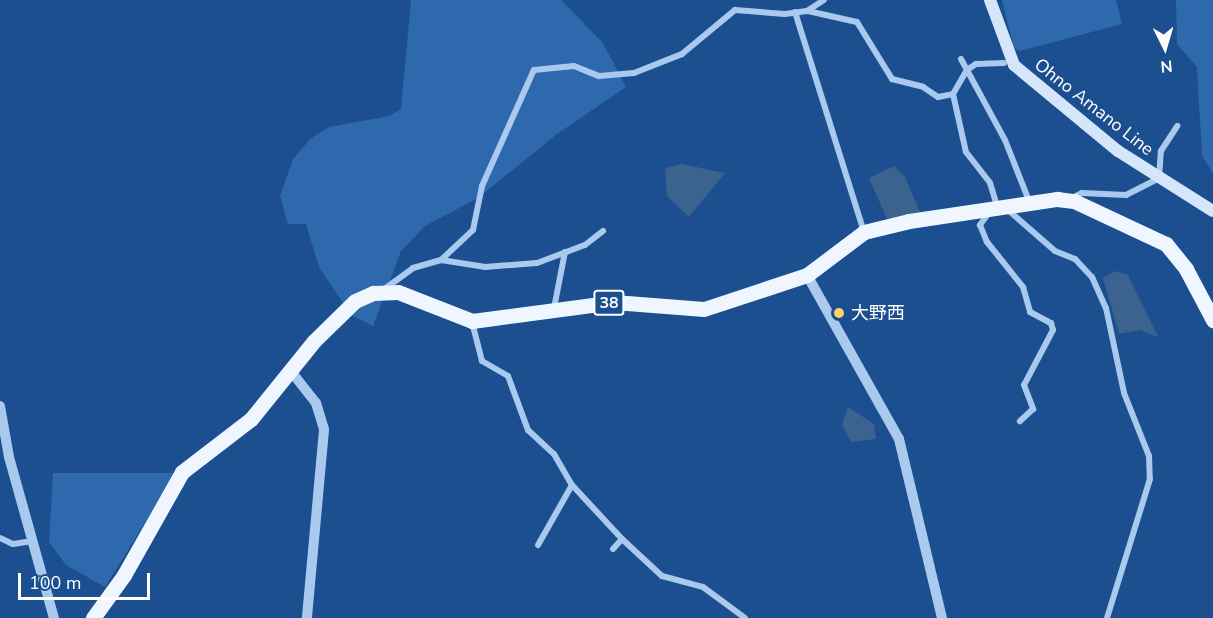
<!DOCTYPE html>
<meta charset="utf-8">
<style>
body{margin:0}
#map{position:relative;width:1213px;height:618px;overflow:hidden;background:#1b4f8f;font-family:"Nunito Sans","Noto Sans JP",sans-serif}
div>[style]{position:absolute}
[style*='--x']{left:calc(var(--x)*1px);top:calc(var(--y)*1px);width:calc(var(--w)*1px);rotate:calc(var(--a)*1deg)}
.green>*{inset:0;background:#2e69ad}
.water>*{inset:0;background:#3c6290}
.minor>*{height:6px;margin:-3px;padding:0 3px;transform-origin:3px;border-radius:3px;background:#a9c9ee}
.tertiary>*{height:10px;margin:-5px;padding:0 5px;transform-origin:5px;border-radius:5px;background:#a9c9ee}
.secondary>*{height:12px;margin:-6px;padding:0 6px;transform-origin:6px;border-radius:6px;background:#d6e6fa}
.primary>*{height:15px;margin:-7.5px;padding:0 7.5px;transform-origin:7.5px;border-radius:7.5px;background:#f0f6ff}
.dots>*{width:16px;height:16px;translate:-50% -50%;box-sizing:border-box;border:3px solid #1b4f8f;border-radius:50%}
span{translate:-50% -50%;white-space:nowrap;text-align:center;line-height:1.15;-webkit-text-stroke:4.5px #1b4f8f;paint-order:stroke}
.shield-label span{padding:2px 4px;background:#1b4f8f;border:2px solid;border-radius:4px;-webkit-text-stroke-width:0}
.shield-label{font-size:16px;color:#fff;font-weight:700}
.street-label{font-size:18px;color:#fff}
.poi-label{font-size:18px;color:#fff}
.left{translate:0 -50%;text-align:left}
.north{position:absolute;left:1135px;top:18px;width:60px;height:60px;-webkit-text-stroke:4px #1b4f8f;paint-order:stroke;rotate:175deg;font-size:16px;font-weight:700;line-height:24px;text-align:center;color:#fff}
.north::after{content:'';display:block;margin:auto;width:21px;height:27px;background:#fff;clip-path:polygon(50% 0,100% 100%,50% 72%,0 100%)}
.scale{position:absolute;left:18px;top:573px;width:132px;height:27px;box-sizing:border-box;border:3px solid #fff;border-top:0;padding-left:8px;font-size:18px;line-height:21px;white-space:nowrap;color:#fff;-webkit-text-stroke:4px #1b4f8f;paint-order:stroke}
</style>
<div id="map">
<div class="green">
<div style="clip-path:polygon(411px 0,561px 0,603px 43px,626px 87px,557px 134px,478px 198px,425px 226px,401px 251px,373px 326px,351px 315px,319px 267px,306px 224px,288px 224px,280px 196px,293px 159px,310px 139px,329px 127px,389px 116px,401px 109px)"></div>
<div style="clip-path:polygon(1002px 0,1116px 0,1122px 24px,1020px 51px,1014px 48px)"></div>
<div style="clip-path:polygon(1176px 0,1213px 0,1213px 173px,1202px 156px,1197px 67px,1177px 44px)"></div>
<div style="clip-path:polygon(53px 473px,176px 473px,105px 587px,66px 565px,49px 542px)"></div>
</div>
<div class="water">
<div style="clip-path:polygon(682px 164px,725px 173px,689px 217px,667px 196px,665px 168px)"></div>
<div style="clip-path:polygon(894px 166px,905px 177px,920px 212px,887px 219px,869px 178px)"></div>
<div style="clip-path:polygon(1115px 271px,1128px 275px,1158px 337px,1140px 330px,1119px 334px,1103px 278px)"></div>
<div style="clip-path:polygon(848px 407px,874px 424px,876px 439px,851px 442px,842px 425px)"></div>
</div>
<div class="minor">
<div style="--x:808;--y:11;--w:50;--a:12.7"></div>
<div style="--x:857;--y:22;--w:67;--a:58.4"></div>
<div style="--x:892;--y:79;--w:32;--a:14"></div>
<div style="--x:923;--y:87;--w:18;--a:34"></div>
<div style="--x:938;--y:97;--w:15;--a:-11"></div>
<div style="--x:953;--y:94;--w:28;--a:-60"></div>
<div style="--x:967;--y:70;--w:11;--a:-34"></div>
<div style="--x:976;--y:64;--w:28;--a:-2"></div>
<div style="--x:795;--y:12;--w:231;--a:72.6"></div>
<div style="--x:961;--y:59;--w:92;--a:61.5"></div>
<div style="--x:1005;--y:140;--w:66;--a:68.5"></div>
<div style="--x:953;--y:94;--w:59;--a:77.4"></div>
<div style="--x:966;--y:152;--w:39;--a:52"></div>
<div style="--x:990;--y:183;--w:24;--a:73"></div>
<div style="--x:1072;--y:198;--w:11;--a:-27"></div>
<div style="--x:1082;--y:193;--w:44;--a:2.6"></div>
<div style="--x:1126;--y:195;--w:37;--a:-27"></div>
<div style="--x:1159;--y:178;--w:27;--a:-86"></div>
<div style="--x:1161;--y:151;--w:30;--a:-57"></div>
<div style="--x:1008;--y:210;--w:62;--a:41.1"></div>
<div style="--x:1055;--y:251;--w:22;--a:22"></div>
<div style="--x:1075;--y:259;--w:25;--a:47"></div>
<div style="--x:1092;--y:277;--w:34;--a:66"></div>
<div style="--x:1106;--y:308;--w:87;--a:78"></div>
<div style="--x:1124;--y:393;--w:68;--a:68.4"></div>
<div style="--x:1149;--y:456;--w:23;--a:88"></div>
<div style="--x:1150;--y:479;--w:145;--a:107.2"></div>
<div style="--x:988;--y:214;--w:14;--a:126"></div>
<div style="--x:980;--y:225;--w:18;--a:68"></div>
<div style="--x:987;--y:242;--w:58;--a:51.3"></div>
<div style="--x:1023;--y:287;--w:26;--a:74"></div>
<div style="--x:1030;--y:312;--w:24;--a:28"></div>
<div style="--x:1051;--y:323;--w:7;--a:74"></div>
<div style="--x:1053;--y:330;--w:62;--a:117.8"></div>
<div style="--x:1024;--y:385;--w:26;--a:69"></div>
<div style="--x:1033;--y:409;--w:18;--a:137"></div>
<div style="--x:441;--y:260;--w:45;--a:9"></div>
<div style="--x:485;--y:267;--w:52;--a:-4.4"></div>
<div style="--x:537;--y:263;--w:51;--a:-20.6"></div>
<div style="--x:585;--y:245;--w:23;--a:-38"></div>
<div style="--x:383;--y:290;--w:37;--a:-36"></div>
<div style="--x:413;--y:268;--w:29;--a:-16"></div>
<div style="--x:441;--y:260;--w:44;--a:-43.2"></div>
<div style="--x:473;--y:230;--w:45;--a:-78.4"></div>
<div style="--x:482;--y:186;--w:127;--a:-65.9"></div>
<div style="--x:534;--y:70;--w:40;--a:-5.7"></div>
<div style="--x:574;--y:66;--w:27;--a:22"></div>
<div style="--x:599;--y:76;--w:35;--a:-5"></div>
<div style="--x:634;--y:73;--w:52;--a:-21.6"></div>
<div style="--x:682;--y:54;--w:69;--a:-39.7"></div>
<div style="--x:735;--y:10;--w:50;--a:4.6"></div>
<div style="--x:785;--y:14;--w:22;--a:-8"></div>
<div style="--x:807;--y:11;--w:20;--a:-33"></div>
<div style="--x:554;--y:308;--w:57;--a:-78.9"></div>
<div style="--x:472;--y:322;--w:40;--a:75.6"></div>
<div style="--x:482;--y:361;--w:30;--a:30"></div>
<div style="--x:508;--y:376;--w:58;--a:69.7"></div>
<div style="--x:528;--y:430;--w:35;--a:43"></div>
<div style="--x:554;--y:454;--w:36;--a:60"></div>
<div style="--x:572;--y:485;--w:69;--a:119.5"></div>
<div style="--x:572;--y:485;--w:74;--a:47.2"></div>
<div style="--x:0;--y:538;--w:14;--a:25"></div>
<div style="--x:13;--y:544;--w:18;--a:-9"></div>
<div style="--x:613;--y:549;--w:13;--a:-48"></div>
<div style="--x:622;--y:539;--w:54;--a:42.8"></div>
<div style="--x:662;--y:576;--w:42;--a:15"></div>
<div style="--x:703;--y:587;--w:52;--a:36.4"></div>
</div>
<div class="tertiary">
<div style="--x:807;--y:275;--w:188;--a:60.7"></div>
<div style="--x:899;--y:439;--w:184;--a:76.5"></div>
<div style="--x:290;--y:370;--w:42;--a:51.8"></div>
<div style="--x:316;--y:403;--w:28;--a:73"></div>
<div style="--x:324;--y:430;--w:189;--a:95.2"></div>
<div style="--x:0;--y:406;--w:52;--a:80"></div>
<div style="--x:9;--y:457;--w:167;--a:74.4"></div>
</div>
<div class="secondary">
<div style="--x:990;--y:0;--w:69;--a:69.7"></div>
<div style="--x:1014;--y:65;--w:135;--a:39.6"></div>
<div style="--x:1118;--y:151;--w:112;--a:32.3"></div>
</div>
<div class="primary">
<div style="--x:93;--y:618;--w:53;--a:-54.2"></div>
<div style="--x:124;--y:575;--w:118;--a:-60.6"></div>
<div style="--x:182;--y:472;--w:87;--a:-37.5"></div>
<div style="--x:251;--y:419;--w:100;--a:-51.1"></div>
<div style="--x:314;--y:341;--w:57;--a:-44.3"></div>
<div style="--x:355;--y:301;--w:20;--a:-24"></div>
<div style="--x:373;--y:293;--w:25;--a:-2"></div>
<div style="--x:398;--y:292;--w:79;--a:21.4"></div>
<div style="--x:472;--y:321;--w:143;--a:-7.6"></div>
<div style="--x:614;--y:302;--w:90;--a:4.4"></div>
<div style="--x:704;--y:309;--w:108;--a:-18.3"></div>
<div style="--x:807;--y:275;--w:71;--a:-37"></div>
<div style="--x:864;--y:232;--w:46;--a:-13.7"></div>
<div style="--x:909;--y:221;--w:150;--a:-8.5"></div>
<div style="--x:1057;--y:199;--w:17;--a:7"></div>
<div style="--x:1074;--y:201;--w:102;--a:25.1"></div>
<div style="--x:1166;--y:244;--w:32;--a:51"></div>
<div style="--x:1186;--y:269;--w:58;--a:62.1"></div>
</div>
<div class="dots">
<div style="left:839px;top:313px;background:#ffd166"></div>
</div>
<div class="shield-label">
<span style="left:609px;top:303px">38</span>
</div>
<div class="street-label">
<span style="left:1094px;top:107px;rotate:38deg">Ohno Amano Line</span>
</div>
<div class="poi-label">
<span class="left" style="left:851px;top:313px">大野西</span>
</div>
<div class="north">N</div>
<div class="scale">100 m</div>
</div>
